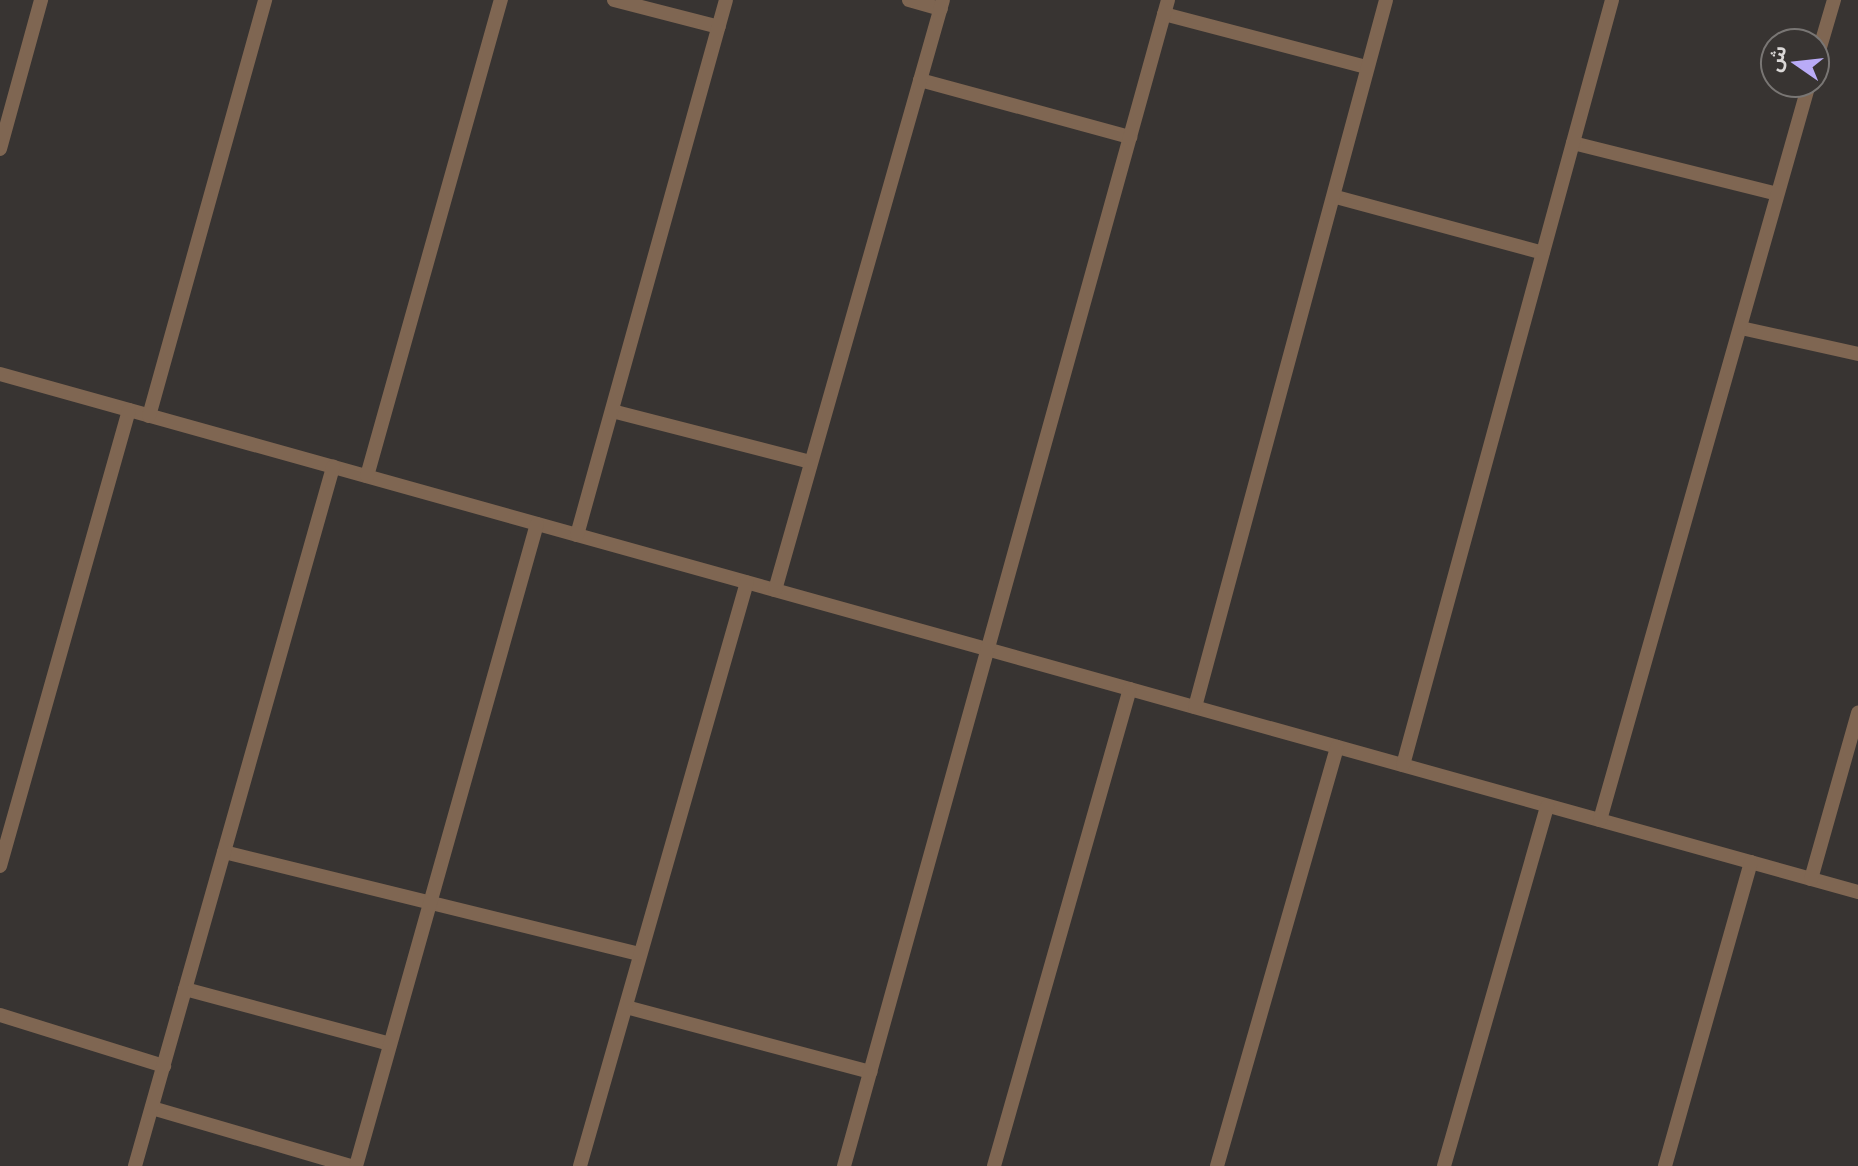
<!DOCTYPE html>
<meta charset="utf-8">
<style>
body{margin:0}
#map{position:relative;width:1858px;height:1166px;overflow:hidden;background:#383432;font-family:Mulish,"Noto Sans Arabic",sans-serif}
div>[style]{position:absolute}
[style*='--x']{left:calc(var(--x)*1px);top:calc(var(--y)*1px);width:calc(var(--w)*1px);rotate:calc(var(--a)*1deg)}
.minor>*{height:14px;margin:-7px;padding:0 7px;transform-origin:7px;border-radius:7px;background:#7f6652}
span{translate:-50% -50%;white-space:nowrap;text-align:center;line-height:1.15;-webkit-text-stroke:7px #383432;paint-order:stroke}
.north{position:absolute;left:1760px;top:28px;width:70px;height:70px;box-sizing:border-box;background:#383432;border:2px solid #797674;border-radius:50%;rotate:284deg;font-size:19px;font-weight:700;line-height:28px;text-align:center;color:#dbd8d7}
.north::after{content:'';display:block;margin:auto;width:24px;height:32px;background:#b9abf7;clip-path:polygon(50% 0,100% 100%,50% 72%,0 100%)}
</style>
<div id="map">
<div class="minor">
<div style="--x:614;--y:0;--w:108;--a:14.4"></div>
<div style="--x:909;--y:0;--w:33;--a:16"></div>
<div style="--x:1164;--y:14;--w:209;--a:14.7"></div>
<div style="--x:1816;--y:61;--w:64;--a:-73.6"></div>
<div style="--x:920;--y:80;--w:218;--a:15.2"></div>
<div style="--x:1573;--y:143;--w:210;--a:14"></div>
<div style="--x:0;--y:149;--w:155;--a:-74.6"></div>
<div style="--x:1336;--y:197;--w:214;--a:15.1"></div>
<div style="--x:1741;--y:328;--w:120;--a:12.5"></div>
<div style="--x:0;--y:374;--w:1929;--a:15.58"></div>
<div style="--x:612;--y:411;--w:205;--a:14.4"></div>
<div style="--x:149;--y:416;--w:432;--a:-74.4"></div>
<div style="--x:367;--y:476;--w:495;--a:-74.3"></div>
<div style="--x:577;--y:535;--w:555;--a:-74.44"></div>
<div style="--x:775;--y:590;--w:613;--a:-74.11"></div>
<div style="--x:1195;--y:707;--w:732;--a:-74.88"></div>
<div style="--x:1403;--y:765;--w:793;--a:-74.72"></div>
<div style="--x:1600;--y:820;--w:765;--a:-74.15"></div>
<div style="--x:224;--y:852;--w:428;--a:13.8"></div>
<div style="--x:0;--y:866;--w:474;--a:-74.2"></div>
<div style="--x:1811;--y:879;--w:173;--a:-74.2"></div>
<div style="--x:185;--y:989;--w:212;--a:15"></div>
<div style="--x:626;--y:1007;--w:253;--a:14.9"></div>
<div style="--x:0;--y:1015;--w:172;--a:17.3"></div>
<div style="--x:152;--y:1108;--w:206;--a:16.3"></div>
<div style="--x:135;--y:1166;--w:727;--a:-74.18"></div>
<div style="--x:356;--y:1166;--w:667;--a:-74.26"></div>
<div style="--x:580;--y:1166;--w:607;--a:-74.04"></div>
<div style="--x:844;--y:1166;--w:1210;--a:-74.47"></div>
<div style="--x:994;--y:1166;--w:496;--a:-74.1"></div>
<div style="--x:1217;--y:1166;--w:436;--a:-74"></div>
<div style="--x:1444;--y:1166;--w:374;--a:-74"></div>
<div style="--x:1665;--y:1166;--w:316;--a:-74.2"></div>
</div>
<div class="north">ش</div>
</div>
